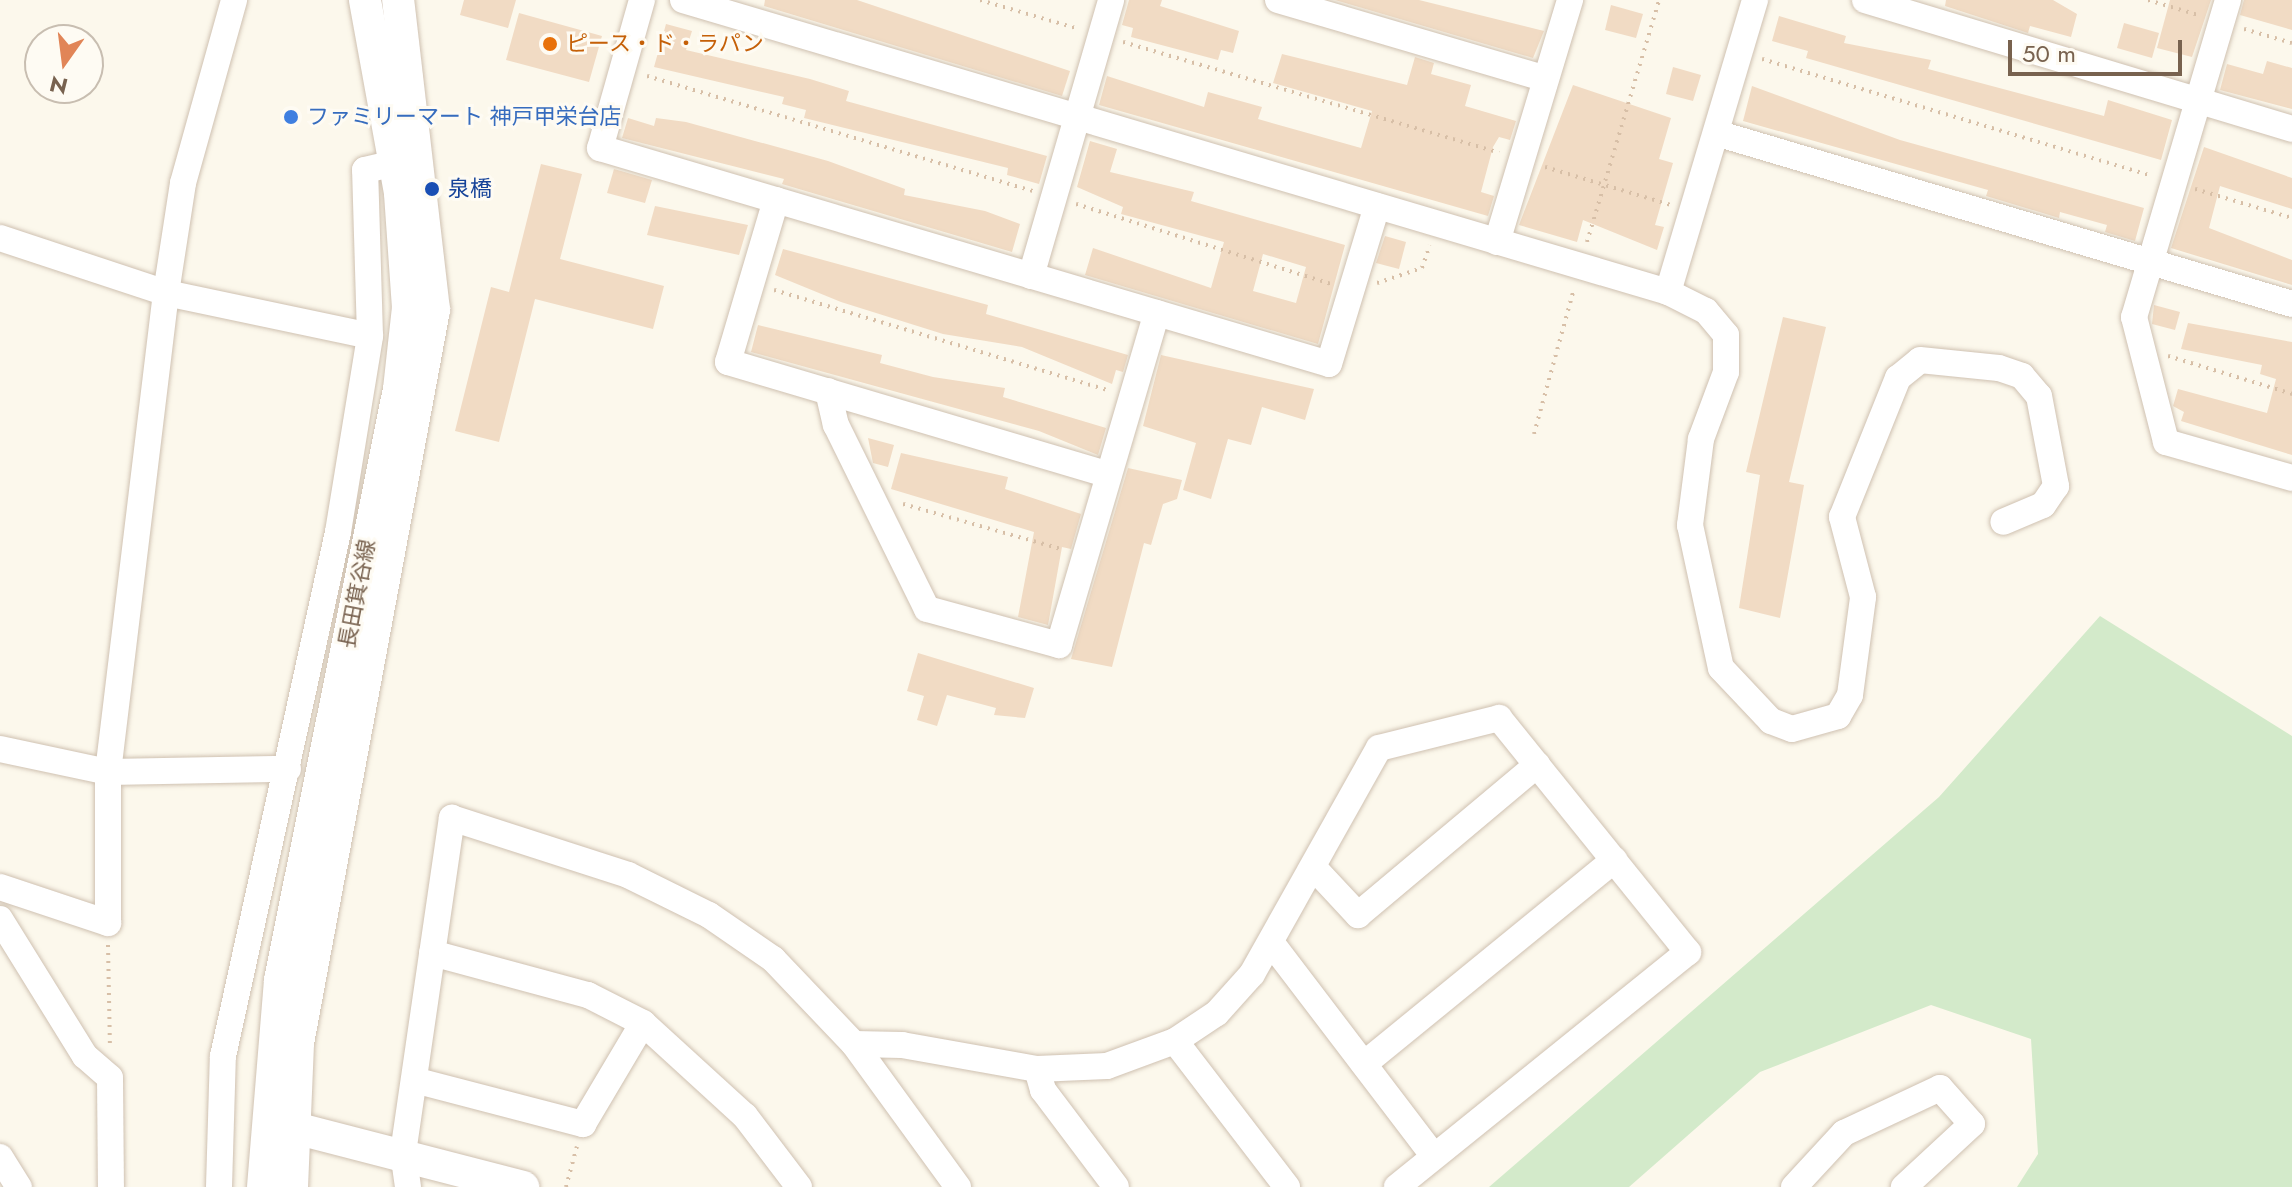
<!DOCTYPE html>
<meta charset="utf-8">
<style>
body{margin:0}
#map{position:relative;width:2292px;height:1187px;overflow:hidden;background:#fcf8ec;font-family:Jost,"Noto Sans JP",sans-serif}
div>[style]{position:absolute}
[style*='--x']{left:calc(var(--x)*1px);top:calc(var(--y)*1px);width:calc(var(--w)*1px);rotate:calc(var(--a)*1deg)}
.green>*{inset:0;background:#d3eaca}
.building>*{inset:0;background:#f1dbc4}
.path>*{height:4px;margin-top:-2px;transform-origin:0;background:repeating-linear-gradient(90deg,#d7bfa7 0 2px,transparent 0 8px)}
.roads{filter:drop-shadow(0 0 2px #cfc1b1) drop-shadow(0 0 2px #cfc1b1)}
.minor>*{height:26px;margin:-13px;padding:0 13px;transform-origin:13px;border-radius:13px;background:#fff}
.tertiary>*{height:32px;margin:-16px;padding:0 16px;transform-origin:16px;border-radius:16px;background:#fff}
.dots>*{width:22px;height:22px;translate:-50% -50%;box-sizing:border-box;border:4px solid #fefbf3;border-radius:50%}
span{translate:-50% -50%;white-space:nowrap;text-align:center;line-height:1.15;-webkit-text-stroke:6px #fefbf3;paint-order:stroke}
.food-label{font-size:22px;color:#c56008}
.left{translate:0 -50%;text-align:left}
.shop-label{font-size:22px;color:#366cbe}
.transit-label{font-size:22px;color:#164399}
.street-label{font-size:22px;color:#78624f}
.north{position:absolute;left:24px;top:24px;width:80px;height:80px;box-sizing:border-box;background:#fefbf3;border:2px solid #c8beb1;border-radius:50%;rotate:194deg;font-size:22px;font-weight:700;line-height:32px;text-align:center;color:#78624f}
.north::after{content:'';display:block;margin:auto;width:28px;height:36px;background:#e18557;clip-path:polygon(50% 0,100% 100%,50% 72%,0 100%)}
.scale{position:absolute;left:2008px;top:40px;width:174px;height:36px;box-sizing:border-box;border:4px solid #78624f;border-top:0;padding-left:10px;font-size:24px;line-height:28px;white-space:nowrap;color:#78624f;-webkit-text-stroke:6px #fefbf3;paint-order:stroke}
</style>
<div id="map">
<div class="green">
<div style="clip-path:polygon(2100px 616px,2292px 736px,2292px 1187px,2017px 1187px,2038px 1154px,2031px 1039px,1931px 1005px,1760px 1072px,1629px 1187px,1489px 1187px,1939px 797px)"></div>
</div>
<div class="building">
<div style="clip-path:polygon(464px 0,516px 0,508px 28px,460px 15px)"></div>
<div style="clip-path:polygon(765px 0,857px 0,1070px 71px,1062px 96px,764px 6px)"></div>
<div style="clip-path:polygon(1129px 0,1162px 0,1160px 6px,1239px 31px,1233px 53px,1221px 50px,1218px 60px,1131px 37px,1133px 28px,1122px 25px)"></div>
<div style="clip-path:polygon(1335px 0,1419px 0,1544px 31px,1533px 58px)"></div>
<div style="clip-path:polygon(1946px 0,2053px 0,2077px 14px,2071px 37px,2030px 26px,2028px 33px,1945px 6px)"></div>
<div style="clip-path:polygon(2170px 0,2211px 0,2192px 57px,2157px 48px)"></div>
<div style="clip-path:polygon(2244px 0,2292px 0,2292px 30px,2240px 15px)"></div>
<div style="clip-path:polygon(1611px 5px,1643px 14px,1636px 38px,1605px 30px)"></div>
<div style="clip-path:polygon(519px 13px,602px 36px,589px 82px,506px 60px)"></div>
<div style="clip-path:polygon(1779px 16px,1846px 36px,1844px 43px,1931px 60px,1928px 69px,2059px 104px,2104px 116px,2108px 100px,2172px 120px,2161px 160px,1806px 58px,1808px 51px,1772px 41px)"></div>
<div style="clip-path:polygon(2124px 23px,2159px 33px,2152px 58px,2117px 48px)"></div>
<div style="clip-path:polygon(666px 24px,692px 31px,686px 50px,810px 79px,849px 91px,846px 101px,1047px 156px,1039px 184px,1007px 175px,1008px 168px,804px 118px,806px 110px,782px 104px,784px 97px,654px 67px)"></div>
<div style="clip-path:polygon(1282px 54px,1407px 85px,1415px 57px,1434px 63px,1431px 74px,1471px 85px,1465px 106px,1516px 121px,1510px 140px,1499px 137px,1493px 147px,1481px 192px,1494px 196px,1488px 216px,1099px 105px,1107px 76px,1204px 107px,1208px 92px,1262px 107px,1258px 119px,1361px 148px,1372px 111px,1273px 83px)"></div>
<div style="clip-path:polygon(2267px 61px,2292px 68px,2292px 109px,2220px 90px,2227px 64px,2263px 74px)"></div>
<div style="clip-path:polygon(1673px 67px,1701px 75px,1693px 101px,1666px 94px)"></div>
<div style="clip-path:polygon(1573px 85px,1671px 118px,1659px 159px,1673px 163px,1655px 225px,1664px 227px,1657px 250px,1583px 220px,1577px 242px,1519px 225px)"></div>
<div style="clip-path:polygon(1752px 86px,1900px 140px,2144px 208px,2135px 241px,2105px 232px,2107px 225px,2060px 212px,2059px 218px,1986px 196px,1988px 190px,1743px 121px)"></div>
<div style="clip-path:polygon(628px 118px,654px 126px,656px 118px,686px 122px,828px 161px,905px 189px,904px 195px,985px 211px,1020px 224px,1012px 252px,782px 184px,784px 179px,622px 138px)"></div>
<div style="clip-path:polygon(evenodd,1090px 141px,1117px 149px,1110px 172px,1194px 192px,1191px 201px,1345px 245px,1318px 344px,1085px 275px,1093px 248px,1211px 288px,1224px 242px,1121px 214px,1123px 207px,1077px 187px,1090px 141px,1263px 254px,1306px 267px,1296px 303px,1253px 291px,1263px 254px)"></div>
<div style="clip-path:polygon(2204px 147px,2292px 178px,2292px 209px,2220px 186px,2209px 228px,2292px 260px,2292px 285px,2171px 248px)"></div>
<div style="clip-path:polygon(541px 164px,582px 174px,560px 259px,664px 286px,653px 329px,535px 299px,499px 442px,455px 431px,491px 287px,509px 292px)"></div>
<div style="clip-path:polygon(614px 169px,652px 180px,645px 203px,607px 193px)"></div>
<div style="clip-path:polygon(655px 206px,748px 225px,739px 255px,647px 235px)"></div>
<div style="clip-path:polygon(1385px 236px,1406px 242px,1399px 269px,1376px 263px)"></div>
<div style="clip-path:polygon(783px 249px,988px 305px,986px 314px,1128px 355px,1123px 372px,1116px 370px,1112px 384px,1022px 347px,943px 334px,841px 302px,775px 275px)"></div>
<div style="clip-path:polygon(2154px 305px,2180px 312px,2175px 330px,2152px 324px)"></div>
<div style="clip-path:polygon(1783px 317px,1826px 327px,1789px 482px,1804px 485px,1780px 618px,1739px 608px,1760px 475px,1746px 472px)"></div>
<div style="clip-path:polygon(2188px 323px,2292px 342px,2292px 455px,2181px 421px,2184px 412px,2173px 406px,2178px 389px,2267px 413px,2276px 379px,2260px 374px,2262px 365px,2181px 349px)"></div>
<div style="clip-path:polygon(758px 325px,882px 355px,880px 363px,933px 377px,1005px 388px,1003px 397px,1106px 428px,1098px 455px,1039px 431px,751px 352px)"></div>
<div style="clip-path:polygon(1161px 355px,1314px 389px,1305px 420px,1262px 407px,1251px 445px,1228px 439px,1211px 499px,1183px 490px,1196px 443px,1143px 426px)"></div>
<div style="clip-path:polygon(868px 438px,894px 445px,888px 467px,873px 463px)"></div>
<div style="clip-path:polygon(901px 453px,1008px 477px,1005px 489px,1081px 514px,1071px 549px,1062px 547px,1048px 625px,1018px 617px,1034px 532px,891px 489px)"></div>
<div style="clip-path:polygon(1128px 468px,1182px 480px,1177px 499px,1163px 504px,1151px 545px,1144px 543px,1112px 667px,1071px 659px)"></div>
<div style="clip-path:polygon(918px 653px,1034px 688px,1025px 718px,994px 715px,996px 708px,947px 695px,937px 726px,917px 720px,924px 696px,907px 691px)"></div>
</div>
<div class="path">
<div style="--x:980;--y:0;--w:100;--a:16.3"></div>
<div style="--x:2148;--y:0;--w:52;--a:16.7"></div>
<div style="--x:2244;--y:29;--w:50;--a:16.3"></div>
<div style="--x:1123;--y:42;--w:392;--a:16.4"></div>
<div style="--x:1762;--y:59;--w:407;--a:16.7"></div>
<div style="--x:647;--y:76;--w:403;--a:16.6"></div>
<div style="--x:1545;--y:167;--w:132;--a:16.8"></div>
<div style="--x:2195;--y:189;--w:101;--a:16.6"></div>
<div style="--x:1076;--y:204;--w:267;--a:17.4"></div>
<div style="--x:1587;--y:242;--w:252;--a:-73.4"></div>
<div style="--x:1377;--y:283;--w:47;--a:-18.4"></div>
<div style="--x:1422;--y:268;--w:24;--a:-71"></div>
<div style="--x:774;--y:290;--w:351;--a:16.7"></div>
<div style="--x:2168;--y:356;--w:130;--a:17"></div>
<div style="--x:1534;--y:434;--w:150;--a:-74.6"></div>
<div style="--x:903;--y:504;--w:167;--a:15.9"></div>
<div style="--x:108;--y:945;--w:100;--a:88.9"></div>
<div style="--x:566;--y:1187;--w:42;--a:-75"></div>
</div>
<div class="roads">
<div class="minor">
<div style="--x:642;--y:0;--w:154;--a:105.8"></div>
<div style="--x:600;--y:148;--w:760;--a:16.5"></div>
<div style="--x:1329;--y:364;--w:165;--a:-73.1"></div>
<div style="--x:683;--y:0;--w:1027;--a:16.51"></div>
<div style="--x:1668;--y:292;--w:42;--a:26.6"></div>
<div style="--x:1706;--y:311;--w:31;--a:50"></div>
<div style="--x:1726;--y:335;--w:37;--a:90"></div>
<div style="--x:1726;--y:372;--w:72;--a:110.5"></div>
<div style="--x:1701;--y:439;--w:87;--a:97.3"></div>
<div style="--x:1690;--y:525;--w:146;--a:77.8"></div>
<div style="--x:1721;--y:668;--w:73;--a:46.7"></div>
<div style="--x:1771;--y:721;--w:22;--a:21"></div>
<div style="--x:1792;--y:729;--w:48;--a:-15.8"></div>
<div style="--x:1838;--y:716;--w:24;--a:-60"></div>
<div style="--x:1850;--y:695;--w:99;--a:-82.4"></div>
<div style="--x:1863;--y:597;--w:83;--a:-104.7"></div>
<div style="--x:1842;--y:517;--w:150;--a:-68.1"></div>
<div style="--x:1898;--y:378;--w:28;--a:-39"></div>
<div style="--x:1920;--y:360;--w:79;--a:5.8"></div>
<div style="--x:1999;--y:368;--w:24;--a:19"></div>
<div style="--x:2022;--y:376;--w:26;--a:50"></div>
<div style="--x:2039;--y:396;--w:92;--a:79.3"></div>
<div style="--x:2056;--y:486;--w:23;--a:124"></div>
<div style="--x:2043;--y:505;--w:43;--a:157"></div>
<div style="--x:1278;--y:0;--w:279;--a:16.4"></div>
<div style="--x:1865;--y:0;--w:446;--a:16.8"></div>
<div style="--x:2228;--y:0;--w:331;--a:106.5"></div>
<div style="--x:2134;--y:317;--w:129;--a:75.6"></div>
<div style="--x:2166;--y:442;--w:131;--a:15.9"></div>
<div style="--x:1716;--y:133;--w:601;--a:16.53"></div>
<div style="--x:776;--y:200;--w:169;--a:106.5"></div>
<div style="--x:728;--y:362;--w:397;--a:16.5"></div>
<div style="--x:0;--y:238;--w:175;--a:18.3"></div>
<div style="--x:166;--y:293;--w:208;--a:11.9"></div>
<div style="--x:1497;--y:242;--w:253;--a:-73.2"></div>
<div style="--x:1031;--y:276;--w:287;--a:-73.8"></div>
<div style="--x:1668;--y:292;--w:305;--a:-73.4"></div>
<div style="--x:828;--y:391;--w:35;--a:77"></div>
<div style="--x:836;--y:425;--w:205;--a:63.7"></div>
<div style="--x:927;--y:609;--w:137;--a:15.3"></div>
<div style="--x:1059;--y:645;--w:346;--a:-73.6"></div>
<div style="--x:0;--y:749;--w:110;--a:12"></div>
<div style="--x:108;--y:772;--w:180;--a:-1"></div>
<div style="--x:1316;--y:870;--w:62;--a:47"></div>
<div style="--x:1358;--y:915;--w:234;--a:-40"></div>
<div style="--x:0;--y:887;--w:114;--a:18.4"></div>
<div style="--x:108;--y:923;--w:151;--a:-90"></div>
<div style="--x:108;--y:772;--w:482;--a:-83.1"></div>
<div style="--x:166;--y:293;--w:111;--a:-81.2"></div>
<div style="--x:183;--y:183;--w:190;--a:-74.4"></div>
<div style="--x:0;--y:919;--w:161;--a:58.2"></div>
<div style="--x:85;--y:1056;--w:33;--a:41"></div>
<div style="--x:110;--y:1078;--w:109;--a:89.5"></div>
<div style="--x:1273;--y:945;--w:265;--a:52.7"></div>
<div style="--x:432;--y:953;--w:162;--a:15.1"></div>
<div style="--x:588;--y:995;--w:62;--a:27"></div>
<div style="--x:643;--y:1023;--w:138;--a:42.4"></div>
<div style="--x:745;--y:1116;--w:89;--a:52.7"></div>
<div style="--x:1175;--y:1041;--w:184;--a:52.5"></div>
<div style="--x:854;--y:1044;--w:177;--a:54"></div>
<div style="--x:1364;--y:1064;--w:323;--a:-39.2"></div>
<div style="--x:1037;--y:1069;--w:22;--a:74"></div>
<div style="--x:1043;--y:1090;--w:121;--a:53"></div>
<div style="--x:414;--y:1080;--w:175;--a:14.6"></div>
<div style="--x:583;--y:1124;--w:117;--a:-59.3"></div>
<div style="--x:0;--y:1157;--w:36;--a:58"></div>
<div style="--x:219;--y:1187;--w:131;--a:-88.3"></div>
<div style="--x:223;--y:1056;--w:536;--a:-77.62"></div>
<div style="--x:338;--y:532;--w:199;--a:-80.7"></div>
<div style="--x:370;--y:336;--w:166;--a:-91.7"></div>
<div style="--x:365;--y:170;--w:31;--a:-13"></div>
<div style="--x:408;--y:1187;--w:34;--a:-98"></div>
<div style="--x:403;--y:1153;--w:339;--a:-81.7"></div>
<div style="--x:452;--y:818;--w:185;--a:17.9"></div>
<div style="--x:628;--y:875;--w:90;--a:26.3"></div>
<div style="--x:709;--y:915;--w:78;--a:34.5"></div>
<div style="--x:773;--y:959;--w:117;--a:46.4"></div>
<div style="--x:854;--y:1044;--w:48;--a:1.2"></div>
<div style="--x:902;--y:1045;--w:137;--a:10.1"></div>
<div style="--x:1037;--y:1069;--w:70;--a:-2.5"></div>
<div style="--x:1107;--y:1066;--w:72;--a:-20.2"></div>
<div style="--x:1175;--y:1041;--w:50;--a:-33.7"></div>
<div style="--x:1217;--y:1013;--w:52;--a:-48.1"></div>
<div style="--x:1252;--y:974;--w:259;--a:-60.7"></div>
<div style="--x:1379;--y:748;--w:124;--a:-14"></div>
<div style="--x:1499;--y:718;--w:301;--a:51.1"></div>
<div style="--x:1688;--y:952;--w:374;--a:141.1"></div>
<div style="--x:1794;--y:1187;--w:74;--a:-47.2"></div>
<div style="--x:1844;--y:1133;--w:106;--a:-25.1"></div>
<div style="--x:1940;--y:1088;--w:48;--a:48.4"></div>
<div style="--x:1972;--y:1124;--w:93;--a:137.2"></div>
</div>
<div class="tertiary">
<div style="--x:291;--y:1127;--w:240;--a:14.5"></div>
<div style="--x:263;--y:1187;--w:208;--a:-85.3"></div>
<div style="--x:280;--y:980;--w:603;--a:-78.62"></div>
<div style="--x:399;--y:389;--w:81;--a:-83.7"></div>
<div style="--x:408;--y:308;--w:115;--a:-94"></div>
<div style="--x:400;--y:193;--w:196;--a:-100.3"></div>
<div style="--x:292;--y:1187;--w:144;--a:-87.6"></div>
<div style="--x:298;--y:1043;--w:746;--a:-79.49"></div>
<div style="--x:434;--y:310;--w:312;--a:-96.6"></div>
</div>
</div>
<div class="dots">
<div style="left:550px;top:44px;background:#e8710a"></div>
<div style="left:291px;top:117px;background:#3f7fe0"></div>
<div style="left:432px;top:189px;background:#1a4fb4"></div>
</div>
<div class="food-label">
<span class="left" style="left:566px;top:44px">ピース・ド・ラパン</span>
</div>
<div class="shop-label">
<span class="left" style="left:307px;top:117px">ファミリーマート 神戸甲栄台店</span>
</div>
<div class="transit-label">
<span class="left" style="left:448px;top:189px">泉橋</span>
</div>
<div class="street-label">
<span style="left:357px;top:594px;rotate:-79deg">長田箕谷線</span>
</div>
<div class="north">N</div>
<div class="scale">50 m</div>
</div>
